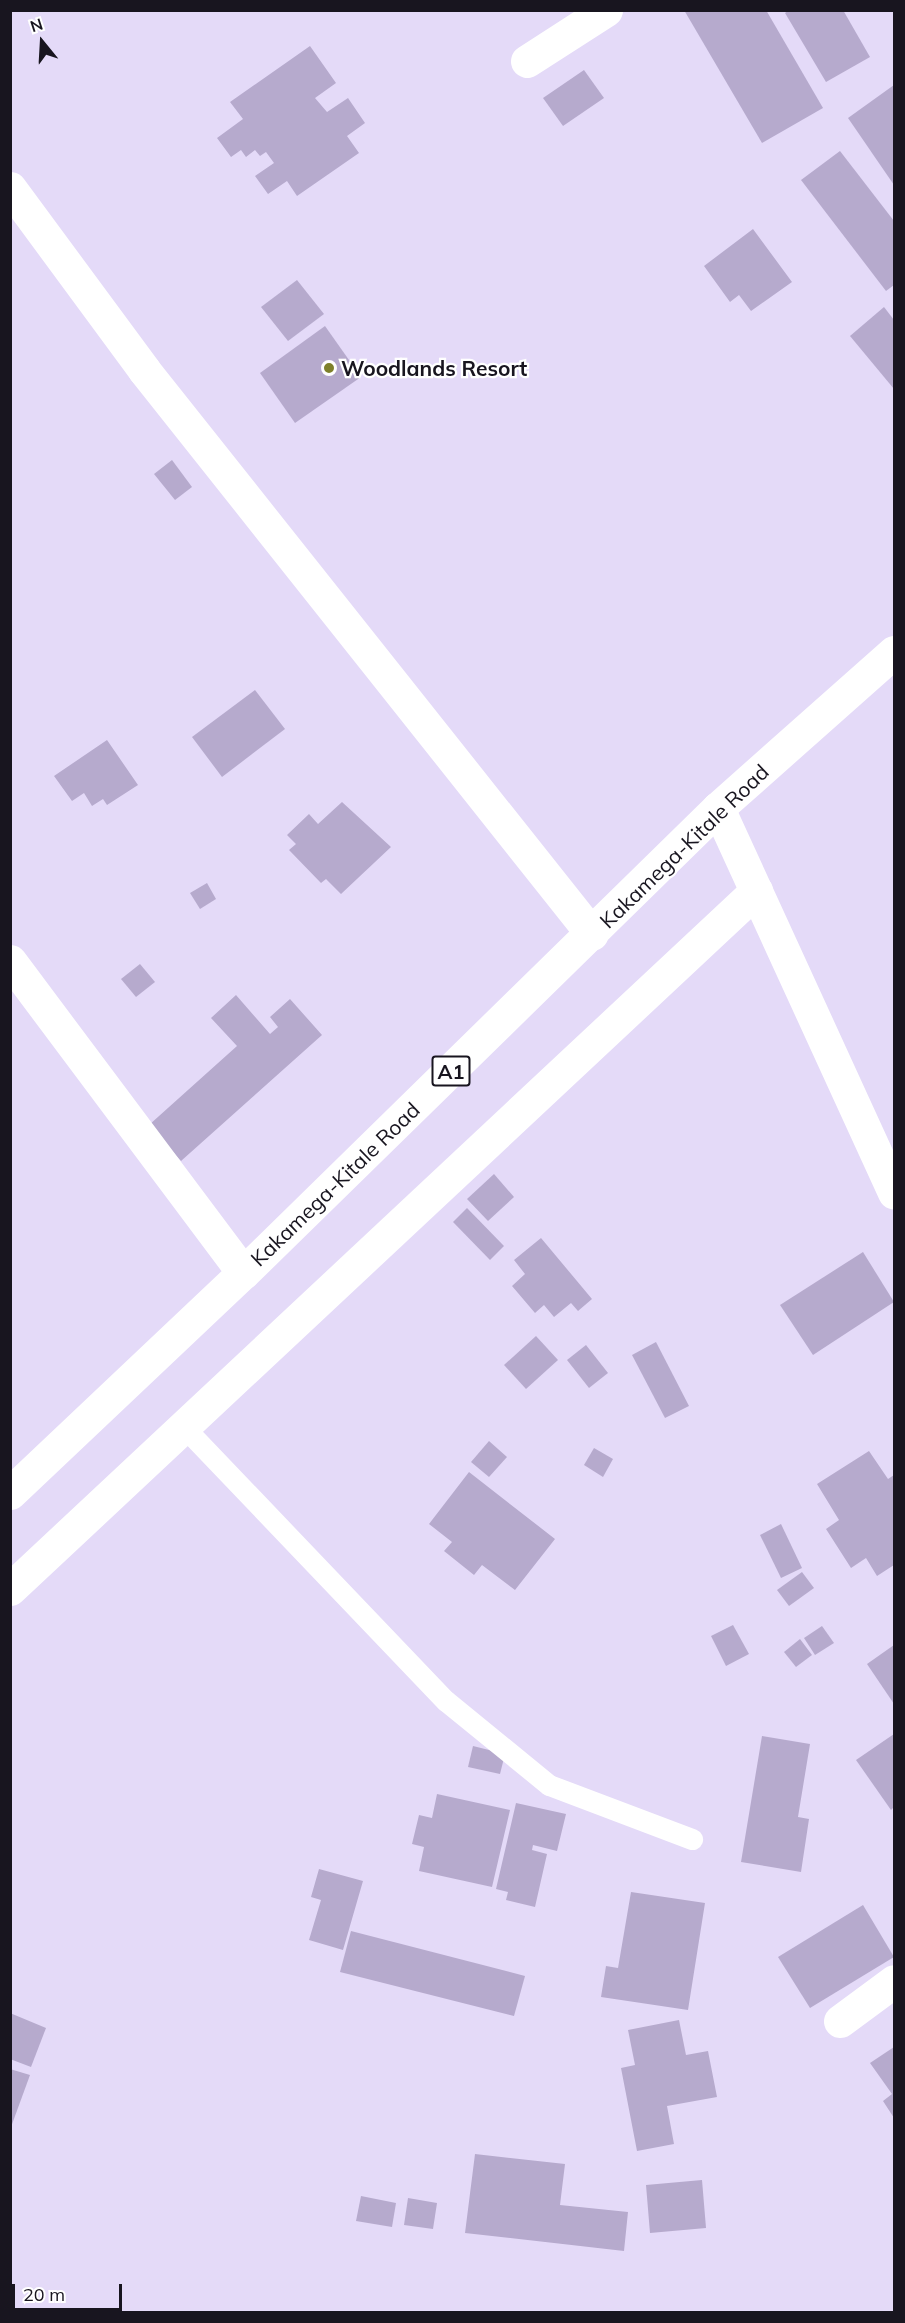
<!DOCTYPE html>
<style>
body{margin:0}
#map{position:relative;width:905px;height:2323px;overflow:hidden;background:#e4daf8;font-family:Mulish,sans-serif}
div>[style]{position:absolute}
[style*='--x']{left:calc(var(--x)*1px);top:calc(var(--y)*1px);width:calc(var(--w)*1px);rotate:calc(var(--a)*1deg)}
.building>*{inset:0;background:#b6aacd}
.service>*{height:21px;margin:-10.5px;padding:0 10.5px;transform-origin:10.5px;border-radius:10.5px;background:#fff}
.minor>*{height:33px;margin:-16.5px;padding:0 16.5px;transform-origin:16.5px;border-radius:16.5px;background:#fff}
.trunk>*{height:33px;margin:-16.5px;padding:0 16.5px;transform-origin:16.5px;border-radius:16.5px;background:#fff}
.dots>*{width:16px;height:16px;translate:-50% -50%;box-sizing:border-box;border:3px solid #fff;border-radius:50%}
span{translate:-50% -50%;white-space:nowrap;text-align:center;line-height:1.15;-webkit-text-stroke:4.5px #fff;paint-order:stroke}
.shield-label span{padding:2px 4px;background:#fff;border:2px solid;border-radius:4px;-webkit-text-stroke-width:0}
.shield-label{font-size:20px;color:#18151f;font-weight:700}
.poi-label{font-size:21px;color:#18151f;font-weight:700}
.left{translate:0 -50%;text-align:left}
.street-label{font-size:21px;color:#18151f}
.frame{position:absolute;inset:0;border:12px solid #18151f;pointer-events:none}
.north{position:absolute;left:12px;top:12px;width:60px;height:60px;-webkit-text-stroke:4px #fff;paint-order:stroke;rotate:342deg;font-size:16px;font-weight:700;line-height:24px;text-align:center;color:#18151f}
.north::after{content:'';display:block;margin:auto;width:21px;height:27px;background:#18151f;clip-path:polygon(50% 0,100% 100%,50% 72%,0 100%)}
.scale{position:absolute;left:12px;top:2284px;width:110px;height:27px;box-sizing:border-box;border:3px solid #18151f;border-top:0;padding-left:8px;font-size:18px;line-height:21px;white-space:nowrap;color:#18151f;-webkit-text-stroke:4px #fff;paint-order:stroke}
</style>
<div id="map">
<div class="building">
<div style="clip-path:polygon(684px 10px,766px 10px,823px 108px,762px 143px)"></div>
<div style="clip-path:polygon(789px 10px,843px 10px,870px 57px,826px 82px,785px 13px)"></div>
<div style="clip-path:polygon(310px 46px,336px 83px,315px 98px,327px 112px,348px 98px,365px 123px,347px 136px,359px 153px,297px 196px,287px 181px,268px 194px,255px 176px,274px 163px,266px 152px,260px 156px,255px 150px,246px 157px,241px 150px,231px 157px,217px 138px,243px 119px,230px 102px)"></div>
<div style="clip-path:polygon(584px 70px,604px 98px,563px 126px,543px 98px)"></div>
<div style="clip-path:polygon(894px 85px,894px 185px,848px 118px)"></div>
<div style="clip-path:polygon(840px 151px,894px 221px,894px 285px,886px 291px,801px 180px)"></div>
<div style="clip-path:polygon(753px 229px,792px 282px,751px 311px,739px 295px,730px 302px,704px 266px)"></div>
<div style="clip-path:polygon(297px 280px,324px 314px,288px 341px,261px 307px)"></div>
<div style="clip-path:polygon(884px 307px,894px 320px,894px 389px,850px 336px)"></div>
<div style="clip-path:polygon(325px 326px,361px 377px,295px 423px,260px 373px)"></div>
<div style="clip-path:polygon(172px 460px,192px 487px,175px 500px,154px 474px)"></div>
<div style="clip-path:polygon(255px 690px,285px 729px,222px 777px,192px 737px)"></div>
<div style="clip-path:polygon(107px 740px,138px 785px,107px 805px,103px 799px,92px 806px,84px 793px,72px 801px,54px 776px)"></div>
<div style="clip-path:polygon(342px 802px,391px 847px,341px 894px,326px 879px,321px 883px,289px 850px,296px 844px,287px 835px,309px 814px,318px 824px)"></div>
<div style="clip-path:polygon(207px 883px,216px 899px,200px 909px,190px 893px)"></div>
<div style="clip-path:polygon(140px 964px,155px 982px,136px 997px,121px 979px)"></div>
<div style="clip-path:polygon(236px 995px,270px 1034px,278px 1027px,270px 1017px,290px 999px,322px 1035px,181px 1161px,149px 1125px,237px 1046px,211px 1018px)"></div>
<div style="clip-path:polygon(494px 1174px,514px 1197px,488px 1221px,467px 1199px)"></div>
<div style="clip-path:polygon(467px 1208px,504px 1246px,490px 1260px,453px 1222px)"></div>
<div style="clip-path:polygon(541px 1238px,592px 1299px,578px 1311px,571px 1303px,554px 1317px,544px 1305px,535px 1313px,512px 1286px,525px 1274px,514px 1260px)"></div>
<div style="clip-path:polygon(863px 1252px,894px 1302px,813px 1355px,780px 1305px)"></div>
<div style="clip-path:polygon(536px 1336px,558px 1360px,526px 1389px,504px 1365px)"></div>
<div style="clip-path:polygon(656px 1342px,689px 1406px,665px 1418px,632px 1355px)"></div>
<div style="clip-path:polygon(586px 1345px,608px 1373px,589px 1388px,567px 1360px)"></div>
<div style="clip-path:polygon(489px 1441px,507px 1457px,489px 1477px,471px 1462px)"></div>
<div style="clip-path:polygon(594px 1448px,613px 1459px,603px 1477px,584px 1465px)"></div>
<div style="clip-path:polygon(869px 1451px,888px 1479px,894px 1475px,894px 1565px,877px 1576px,866px 1558px,851px 1568px,826px 1529px,839px 1520px,817px 1484px)"></div>
<div style="clip-path:polygon(469px 1472px,555px 1539px,515px 1590px,482px 1565px,474px 1575px,444px 1551px,452px 1542px,429px 1524px)"></div>
<div style="clip-path:polygon(781px 1524px,802px 1568px,781px 1578px,760px 1535px)"></div>
<div style="clip-path:polygon(802px 1572px,814px 1588px,789px 1606px,777px 1590px)"></div>
<div style="clip-path:polygon(733px 1625px,749px 1654px,726px 1666px,711px 1636px)"></div>
<div style="clip-path:polygon(822px 1626px,834px 1643px,815px 1655px,804px 1638px)"></div>
<div style="clip-path:polygon(800px 1639px,812px 1655px,796px 1667px,784px 1652px)"></div>
<div style="clip-path:polygon(894px 1645px,894px 1704px,867px 1664px)"></div>
<div style="clip-path:polygon(894px 1734px,894px 1807px,891px 1810px,856px 1760px)"></div>
<div style="clip-path:polygon(762px 1736px,810px 1744px,798px 1817px,809px 1819px,801px 1872px,741px 1862px)"></div>
<div style="clip-path:polygon(473px 1746px,505px 1754px,500px 1774px,468px 1767px)"></div>
<div style="clip-path:polygon(437px 1794px,510px 1810px,492px 1887px,419px 1871px,424px 1847px,412px 1844px,419px 1815px,432px 1818px)"></div>
<div style="clip-path:polygon(516px 1803px,566px 1814px,557px 1851px,533px 1845px,532px 1850px,547px 1854px,535px 1907px,506px 1900px,508px 1892px,496px 1889px)"></div>
<div style="clip-path:polygon(319px 1869px,363px 1881px,343px 1950px,309px 1940px,321px 1900px,311px 1897px)"></div>
<div style="clip-path:polygon(631px 1892px,705px 1903px,688px 2010px,601px 1997px,606px 1966px,618px 1968px)"></div>
<div style="clip-path:polygon(863px 1905px,894px 1957px,810px 2008px,778px 1957px)"></div>
<div style="clip-path:polygon(351px 1931px,525px 1976px,514px 2016px,340px 1972px)"></div>
<div style="clip-path:polygon(10px 2013px,46px 2028px,31px 2067px,10px 2059px)"></div>
<div style="clip-path:polygon(679px 2020px,686px 2055px,708px 2051px,717px 2097px,667px 2106px,674px 2144px,637px 2151px,621px 2068px,635px 2065px,628px 2030px)"></div>
<div style="clip-path:polygon(894px 2047px,894px 2118px,883px 2101px,892px 2094px,870px 2063px)"></div>
<div style="clip-path:polygon(10px 2069px,30px 2075px,11px 2127px,10px 2127px)"></div>
<div style="clip-path:polygon(475px 2154px,565px 2164px,560px 2205px,628px 2212px,624px 2251px,465px 2233px)"></div>
<div style="clip-path:polygon(702px 2180px,706px 2228px,650px 2233px,646px 2185px)"></div>
<div style="clip-path:polygon(361px 2196px,396px 2203px,392px 2227px,356px 2221px)"></div>
<div style="clip-path:polygon(408px 2198px,437px 2203px,433px 2229px,404px 2225px)"></div>
</div>
<div class="service">
<div style="--x:182;--y:1425;--w:382;--a:46.3"></div>
<div style="--x:446;--y:1701;--w:133;--a:39.2"></div>
<div style="--x:549;--y:1785;--w:153;--a:20.7"></div>
</div>
<div class="minor">
<div style="--x:527;--y:61;--w:94;--a:-32.8"></div>
<div style="--x:10;--y:188;--w:226;--a:53.6"></div>
<div style="--x:144;--y:370;--w:720;--a:51.54"></div>
<div style="--x:718;--y:808;--w:423;--a:65.4"></div>
<div style="--x:10;--y:961;--w:389;--a:53.2"></div>
<div style="--x:10;--y:1589;--w:1022;--a:-43.1"></div>
<div style="--x:840;--y:2021;--w:67;--a:-36.5"></div>
</div>
<div class="trunk">
<div style="--x:10;--y:1493;--w:320;--a:-43.4"></div>
<div style="--x:243;--y:1273;--w:665;--a:-44.39"></div>
<div style="--x:718;--y:808;--w:235;--a:-41.6"></div>
</div>
<div class="dots">
<div style="left:329px;top:368px;background:#7e802a"></div>
</div>
<div class="shield-label">
<span style="left:451px;top:1071px">A1</span>
</div>
<div class="poi-label">
<span class="left" style="left:341px;top:368px">Woodlands Resort</span>
</div>
<div class="street-label">
<span style="left:684px;top:846px;rotate:-44deg">Kakamega-Kitale Road</span>
<span style="left:335px;top:1184px;rotate:-44deg">Kakamega-Kitale Road</span>
</div>
<div class="frame"></div>
<div class="north">N</div>
<div class="scale">20 m</div>
</div>
